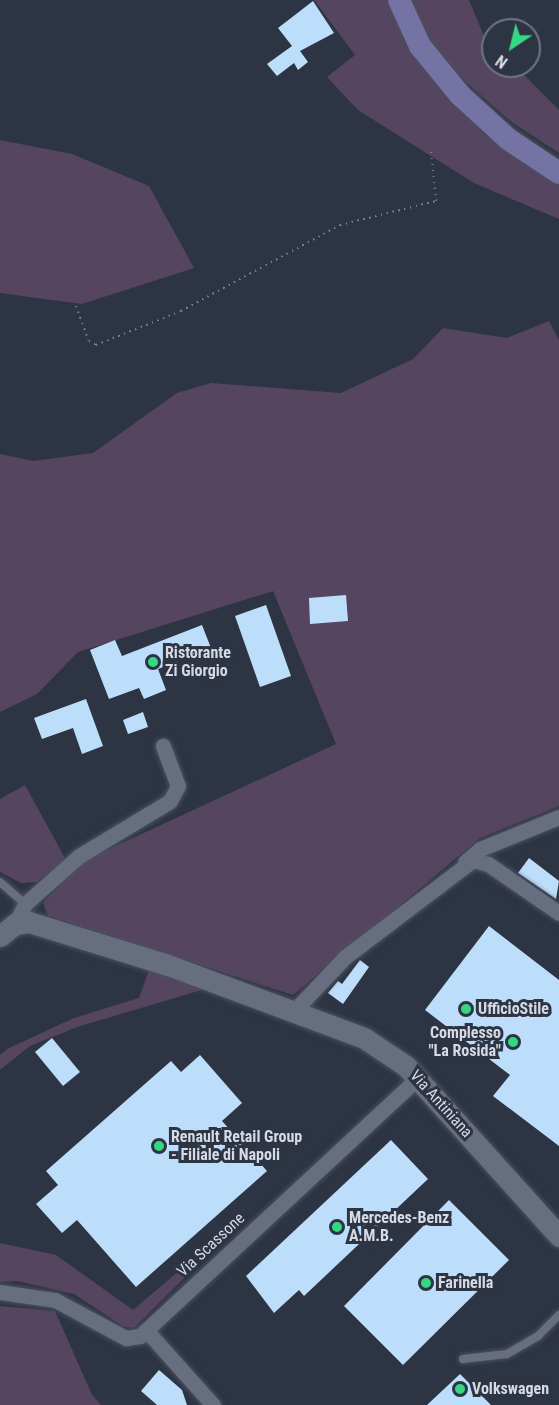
<!DOCTYPE html>
<style>
body{margin:0}
#map{position:relative;width:559px;height:1405px;overflow:hidden;background:#2d3443;font-family:"Roboto Condensed",sans-serif}
div>[style]{position:absolute}
[style*='--x']{left:calc(var(--x)*1px);top:calc(var(--y)*1px);width:calc(var(--w)*1px);rotate:calc(var(--a)*1deg)}
.green>*{inset:0;background:#564561}
.building>*{inset:0;background:#bddefa}
.path>*{height:2px;margin-top:-1px;transform-origin:0;background:repeating-linear-gradient(90deg,#797f8c 0 1.5px,transparent 0 6px)}
.roads{filter:drop-shadow(0 0 2px #4b505e) drop-shadow(0 0 2px #4b505e)}
.lane>*{height:8px;margin:-4px;padding:0 4px;transform-origin:4px;border-radius:4px;background:#676e80}
.street>*{height:15px;margin:-7.5px;padding:0 7.5px;transform-origin:7.5px;border-radius:7.5px;background:#676e80}
.secondary>*{height:21px;margin:-10.5px;padding:0 10.5px;transform-origin:10.5px;border-radius:10.5px;background:#676e80}
.primary>*{height:22px;margin:-11px;padding:0 11px;transform-origin:11px;border-radius:11px;background:#7572a4}
.dots>*{width:16px;height:16px;translate:-50% -50%;box-sizing:border-box;border:3px solid #2d3443;border-radius:50%}
span{translate:-50% -50%;white-space:nowrap;text-align:center;line-height:1.15;-webkit-text-stroke:6px #2d3443;paint-order:stroke}
.poi-label{font-size:16px;color:#d5dae4;font-weight:700}
.left{translate:0 -50%;text-align:left}
.right{translate:-100% -50%;text-align:right}
.street-label{font-size:16px;color:#d5dae4}
.north{position:absolute;left:481px;top:18px;width:60px;height:60px;box-sizing:border-box;background:#2d3443;border:2px solid #707683;border-radius:50%;rotate:215deg;font-size:16px;font-weight:700;line-height:24px;text-align:center;color:#d5dae4}
.north::after{content:'';display:block;margin:auto;width:21px;height:27px;background:#35d881;clip-path:polygon(50% 0,100% 100%,50% 72%,0 100%)}
</style>
<div id="map">
<div class="green">
<div style="clip-path:polygon(314px 0,387px 0,426px 71px,485px 135px,559px 182px,559px 219px,474px 183px,358px 110px,327px 77px,355px 55px)"></div>
<div style="clip-path:polygon(409px 0,469px 0,484px 36px,493px 45px,493px 66px,515px 66px,559px 110px,559px 153px,513px 123px,459px 76px,424px 34px)"></div>
<div style="clip-path:polygon(0 140px,72px 154px,149px 186px,194px 268px,82px 304px,0 293px)"></div>
<div style="clip-path:polygon(549px 321px,559px 340px,559px 806px,480px 838px,293px 995px,48px 916px,43px 903px,81px 862px,336px 744px,273px 591px,78px 652px,37px 694px,0 712px,0 454px,33px 461px,93px 453px,177px 393px,211px 383px,341px 393px,413px 359px,443px 328px,507px 338px)"></div>
<div style="clip-path:polygon(25px 785px,66px 860px,37px 882px,21px 883px,0 872px,0 799px)"></div>
<div style="clip-path:polygon(149px 970px,205px 989px,77px 1027px,30px 1046px,0 1070px,0 1055px,7px 1049px,74px 1018px,139px 998px)"></div>
<div style="clip-path:polygon(0 1243px,56px 1255px,133px 1310px,180px 1270px,186px 1276px,134px 1328px,123px 1326px,74px 1294px,17px 1281px,0 1282px)"></div>
<div style="clip-path:polygon(0 1306px,55px 1311px,92px 1395px,101px 1405px,0 1405px)"></div>
</div>
<div class="building">
<div style="clip-path:polygon(313px 1px,334px 33px,300px 51px,308px 62px,298px 70px,294px 63px,277px 76px,267px 64px,292px 46px,278px 28px)"></div>
<div style="clip-path:polygon(346px 595px,348px 621px,310px 624px,309px 598px)"></div>
<div style="clip-path:polygon(266px 605px,291px 676px,260px 687px,235px 616px)"></div>
<div style="clip-path:polygon(202px 625px,211px 648px,158px 669px,166px 690px,144px 699px,139px 688px,109px 699px,90px 650px,115px 640px,122px 656px)"></div>
<div style="clip-path:polygon(86px 699px,103px 746px,82px 754px,73px 728px,42px 739px,34px 718px)"></div>
<div style="clip-path:polygon(143px 712px,148px 727px,128px 734px,123px 720px)"></div>
<div style="clip-path:polygon(529px 858px,559px 881px,556px 899px,518px 873px)"></div>
<div style="clip-path:polygon(489px 926px,559px 980px,559px 1146px,493px 1096px,510px 1075px,425px 1010px)"></div>
<div style="clip-path:polygon(360px 960px,369px 967px,343px 1004px,328px 993px,338px 981px,342px 984px)"></div>
<div style="clip-path:polygon(52px 1038px,80px 1072px,63px 1086px,35px 1052px)"></div>
<div style="clip-path:polygon(200px 1055px,242px 1103px,222px 1121px,267px 1171px,136px 1287px,77px 1220px,62px 1233px,36px 1204px,58px 1185px,46px 1171px,171px 1061px,181px 1072px)"></div>
<div style="clip-path:polygon(391px 1140px,428px 1179px,304px 1296px,299px 1290px,274px 1313px,246px 1276px)"></div>
<div style="clip-path:polygon(449px 1200px,509px 1260px,403px 1365px,344px 1306px)"></div>
<div style="clip-path:polygon(159px 1370px,182px 1390px,187px 1405px,157px 1405px,141px 1391px)"></div>
<div style="clip-path:polygon(460px 1374px,491px 1405px,427px 1405px)"></div>
</div>
<div class="path">
<div style="--x:76;--y:306;--w:37;--a:70"></div>
<div style="--x:89;--y:341;--w:8;--a:30"></div>
<div style="--x:96;--y:345;--w:92;--a:-21.8"></div>
<div style="--x:181;--y:311;--w:181;--a:-28.4"></div>
<div style="--x:340;--y:225;--w:99;--a:-14"></div>
<div style="--x:436;--y:201;--w:50;--a:-95.7"></div>
</div>
<div class="roads">
<div class="lane">
<div style="--x:0;--y:882;--w:33;--a:41"></div>
<div style="--x:463;--y:1359;--w:44;--a:-6.5"></div>
<div style="--x:507;--y:1354;--w:36;--a:-30"></div>
<div style="--x:538;--y:1336;--w:30;--a:-45"></div>
</div>
<div class="street">
<div style="--x:465;--y:862;--w:20;--a:-41"></div>
<div style="--x:480;--y:849;--w:85;--a:-22.1"></div>
<div style="--x:15;--y:924;--w:22;--a:-63"></div>
<div style="--x:25;--y:904;--w:72;--a:-41.6"></div>
<div style="--x:79;--y:856;--w:106;--a:-31.1"></div>
<div style="--x:170;--y:801;--w:17;--a:-62"></div>
<div style="--x:178;--y:786;--w:43;--a:-110.6"></div>
<div style="--x:293;--y:1012;--w:76;--a:-46.6"></div>
<div style="--x:345;--y:957;--w:161;--a:-37.2"></div>
<div style="--x:473;--y:860;--w:16;--a:15"></div>
<div style="--x:488;--y:864;--w:86;--a:34.6"></div>
<div style="--x:0;--y:1292;--w:56;--a:8.3"></div>
<div style="--x:55;--y:1300;--w:81;--a:28.2"></div>
<div style="--x:126;--y:1338;--w:14;--a:-8"></div>
<div style="--x:140;--y:1336;--w:379;--a:-42.9"></div>
<div style="--x:146;--y:1330;--w:101;--a:48.2"></div>
</div>
<div class="secondary">
<div style="--x:0;--y:936;--w:19;--a:-39"></div>
<div style="--x:15;--y:924;--w:14;--a:-8"></div>
<div style="--x:29;--y:922;--w:145;--a:17.2"></div>
<div style="--x:168;--y:965;--w:209;--a:20.4"></div>
<div style="--x:364;--y:1038;--w:50;--a:33.7"></div>
<div style="--x:406;--y:1066;--w:229;--a:48"></div>
</div>
<div class="primary">
<div style="--x:399;--y:0;--w:51;--a:65.5"></div>
<div style="--x:420;--y:46;--w:63;--a:50.8"></div>
<div style="--x:460;--y:95;--w:65;--a:42.5"></div>
<div style="--x:508;--y:139;--w:61;--a:33.7"></div>
</div>
</div>
<div class="dots">
<div style="left:153px;top:662px;background:#35d881"></div>
<div style="left:466px;top:1009px;background:#35d881"></div>
<div style="left:513px;top:1042px;background:#35d881"></div>
<div style="left:159px;top:1146px;background:#35d881"></div>
<div style="left:337px;top:1227px;background:#35d881"></div>
<div style="left:426px;top:1283px;background:#35d881"></div>
<div style="left:460px;top:1389px;background:#35d881"></div>
</div>
<div class="poi-label">
<span class="left" style="left:165px;top:662px">Ristorante<br>Zi Giorgio</span>
<span class="left" style="left:478px;top:1009px">UfficioStile</span>
<span class="right" style="left:501px;top:1042px">Complesso<br>"La Rosida"</span>
<span class="left" style="left:171px;top:1146px">Renault Retail Group<br>- Filiale di Napoli</span>
<span class="left" style="left:349px;top:1227px">Mercedes-Benz<br>A.M.B.</span>
<span class="left" style="left:438px;top:1283px">Farinella</span>
<span class="left" style="left:472px;top:1389px">Volkswagen</span>
</div>
<div class="street-label">
<span style="left:441px;top:1104px;rotate:48deg">Via Antiniana</span>
<span style="left:211px;top:1245px;rotate:-43deg">Via Scassone</span>
</div>
<div class="north">N</div>
</div>
